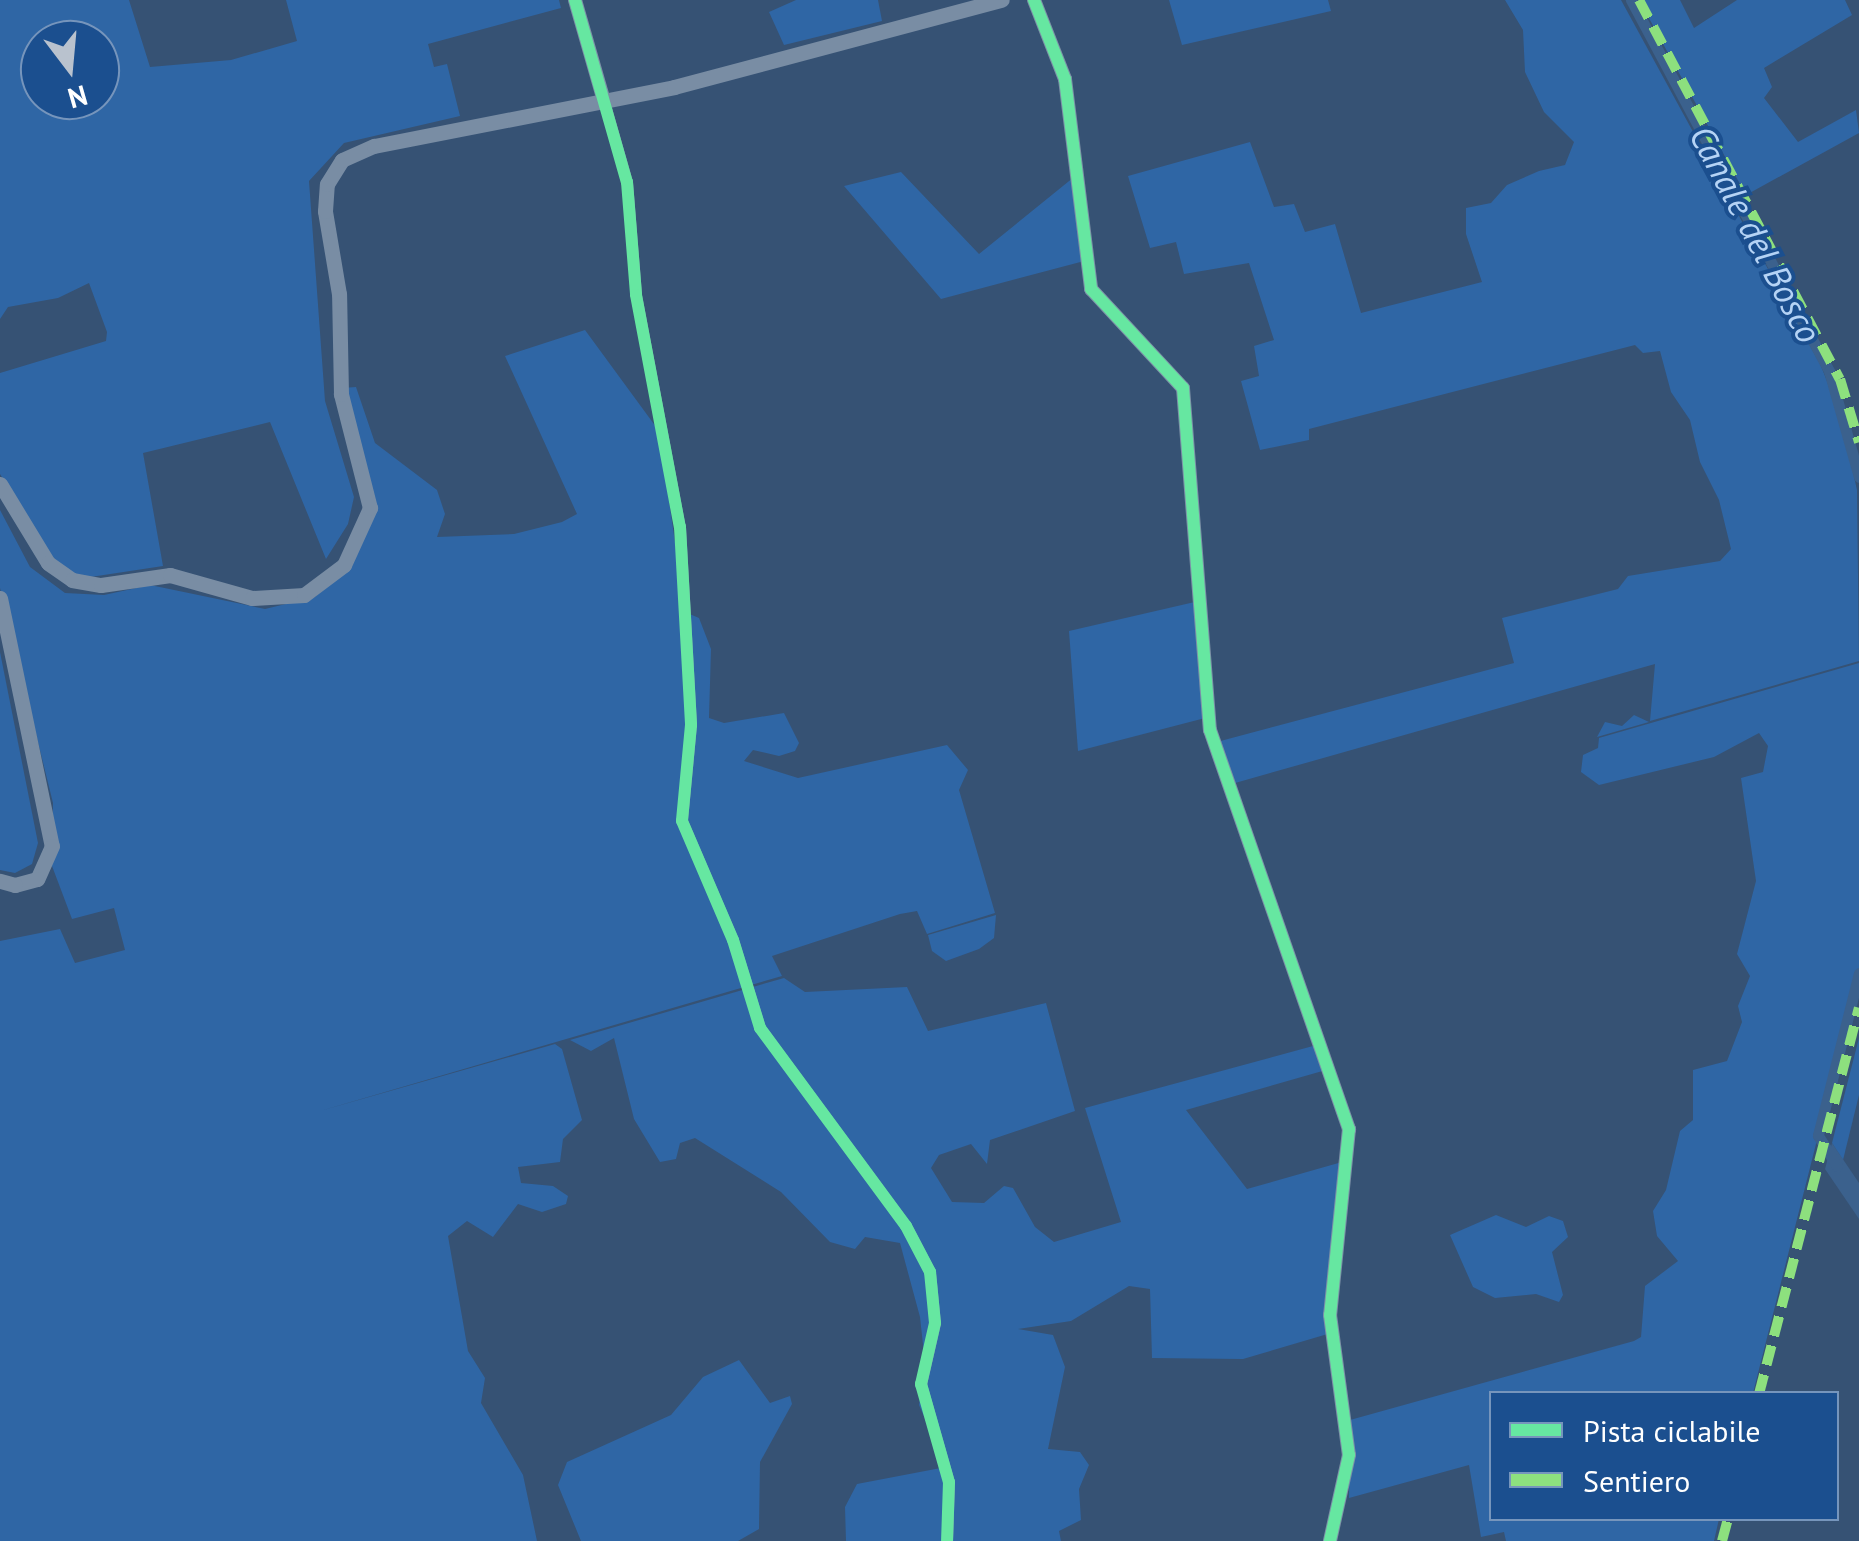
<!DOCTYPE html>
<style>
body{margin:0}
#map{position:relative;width:1859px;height:1541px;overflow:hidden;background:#365274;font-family:"PT Sans",sans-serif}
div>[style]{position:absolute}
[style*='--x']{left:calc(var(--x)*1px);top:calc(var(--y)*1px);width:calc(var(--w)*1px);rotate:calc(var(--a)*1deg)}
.green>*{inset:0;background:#2f66a5}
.water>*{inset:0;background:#3b618d}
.canal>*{height:11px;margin:-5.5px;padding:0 5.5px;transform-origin:5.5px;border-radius:5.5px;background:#3b618d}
.minor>*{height:11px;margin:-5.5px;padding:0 5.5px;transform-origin:5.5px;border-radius:5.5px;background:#7d92a8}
.tertiary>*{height:14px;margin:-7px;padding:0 7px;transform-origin:7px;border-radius:7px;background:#7d92a8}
.secondary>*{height:15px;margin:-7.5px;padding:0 7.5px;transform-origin:7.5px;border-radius:7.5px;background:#798da4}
.quiet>*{height:10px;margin-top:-5px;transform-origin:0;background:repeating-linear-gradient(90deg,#8de07e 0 20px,transparent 0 30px)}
.cycleway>*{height:12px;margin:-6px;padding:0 6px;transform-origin:6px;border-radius:6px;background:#66e7a1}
span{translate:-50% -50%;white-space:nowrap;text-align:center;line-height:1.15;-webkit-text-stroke:8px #1b4f8f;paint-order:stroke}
.water-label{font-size:35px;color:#b5d3f5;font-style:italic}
.legend{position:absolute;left:1489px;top:1391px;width:350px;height:130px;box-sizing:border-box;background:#1b4f8f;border:2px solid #7695bc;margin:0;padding:12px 18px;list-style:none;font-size:30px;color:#fff}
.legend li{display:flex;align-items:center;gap:20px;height:50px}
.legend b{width:50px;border:2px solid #7695bc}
.north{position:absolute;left:20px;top:20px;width:100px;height:100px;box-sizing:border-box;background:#1b4f8f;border:2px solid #7695bc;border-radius:50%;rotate:164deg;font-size:28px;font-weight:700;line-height:40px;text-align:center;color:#fff}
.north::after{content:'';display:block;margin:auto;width:35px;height:45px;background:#b9c2ce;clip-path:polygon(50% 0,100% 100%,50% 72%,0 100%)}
</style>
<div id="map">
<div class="green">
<div style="clip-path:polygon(evenodd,0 0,129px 0,150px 67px,231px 60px,297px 41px,286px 0,559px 0,561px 8px,428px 44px,434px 67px,447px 64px,460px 116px,344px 143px,309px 181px,325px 401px,354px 497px,348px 524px,326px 559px,270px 422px,143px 453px,163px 566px,84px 578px,60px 571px,0 474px,0 373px,106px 341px,107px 332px,89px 283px,58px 298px,8px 307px,0 319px,0 0,40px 40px,100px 40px,100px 100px,40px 100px,40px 40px)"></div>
<div style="clip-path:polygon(796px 0,878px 0,882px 21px,784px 45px,769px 12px)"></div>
<div style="clip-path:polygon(1169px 0,1328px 0,1331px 11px,1182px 45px)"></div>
<div style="clip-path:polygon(1505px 0,1621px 0,1821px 366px,1840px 414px,1857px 490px,1859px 661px,1650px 721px,1655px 664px,1228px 785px,1213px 743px,1514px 663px,1502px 618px,1618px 589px,1628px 576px,1720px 561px,1731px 549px,1719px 500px,1700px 462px,1690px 420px,1671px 392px,1660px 351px,1643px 353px,1635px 345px,1309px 429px,1309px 440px,1260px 450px,1241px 381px,1259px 376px,1254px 346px,1274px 340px,1249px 263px,1184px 274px,1176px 242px,1150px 248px,1128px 176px,1250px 142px,1274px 207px,1294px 204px,1305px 232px,1335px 224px,1361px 313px,1482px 282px,1466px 234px,1466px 208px,1491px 203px,1507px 185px,1539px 171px,1565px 165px,1574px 142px,1544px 112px,1525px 72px,1523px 30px)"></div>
<div style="clip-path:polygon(1639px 0,1680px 0,1694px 28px,1737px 0,1845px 0,1852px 15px,1764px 68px,1772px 87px,1764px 98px,1798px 142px,1856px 110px,1859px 133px,1746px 195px)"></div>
<div style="clip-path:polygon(901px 172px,979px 254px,1079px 173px,1088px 260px,941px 299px,844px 186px)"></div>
<div style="clip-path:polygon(585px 330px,659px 431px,685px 612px,699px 618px,711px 649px,709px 718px,724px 723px,784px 713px,799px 743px,795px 751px,779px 756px,753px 750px,744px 761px,798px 778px,947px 745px,968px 770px,959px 790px,995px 913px,927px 934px,917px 911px,900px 914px,772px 956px,782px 976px,320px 1111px,555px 1044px,562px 1049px,582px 1120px,563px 1139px,560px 1162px,518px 1167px,521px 1183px,553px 1186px,568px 1196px,566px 1204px,542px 1212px,518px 1204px,493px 1237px,467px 1221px,448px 1236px,468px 1351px,485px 1378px,481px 1403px,523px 1475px,537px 1541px,0 1541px,0 941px,60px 929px,75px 963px,125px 950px,114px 908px,72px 919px,52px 866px,53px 803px,0 588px,0 510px,30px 567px,65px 593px,104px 595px,150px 585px,265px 609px,315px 597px,337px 577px,374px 497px,344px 397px,342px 388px,356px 387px,375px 443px,437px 490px,445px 514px,437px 537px,514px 534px,562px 522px,577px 514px,505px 356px)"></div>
<div style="clip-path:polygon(1199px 601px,1209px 717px,1078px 751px,1069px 631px)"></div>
<div style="clip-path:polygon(0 652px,38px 843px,32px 864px,15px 873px,0 870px)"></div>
<div style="clip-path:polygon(1859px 663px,1859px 974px,1753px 1393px,1492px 1394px,1492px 1518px,1719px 1519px,1714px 1541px,1506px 1541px,1504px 1532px,1481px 1537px,1469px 1465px,1349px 1498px,1350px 1420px,1634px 1341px,1641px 1337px,1645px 1286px,1678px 1261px,1657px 1236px,1653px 1211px,1666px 1190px,1680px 1131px,1693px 1120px,1693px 1070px,1727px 1061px,1742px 1022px,1738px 1006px,1750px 976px,1737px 954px,1756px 881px,1741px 778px,1763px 772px,1768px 746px,1759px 733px,1714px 757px,1599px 785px,1581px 772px,1583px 755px,1598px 748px,1599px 738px)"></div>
<div style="clip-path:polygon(1634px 715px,1649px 722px,1597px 737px,1605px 722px,1622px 726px)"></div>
<div style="clip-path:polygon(996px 915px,994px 938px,979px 949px,946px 961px,932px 951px,928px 935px)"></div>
<div style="clip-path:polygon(784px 978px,805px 992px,907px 987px,928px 1031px,1046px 1003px,1075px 1111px,990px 1140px,987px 1164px,971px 1144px,939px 1155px,931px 1168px,952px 1202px,984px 1203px,1004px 1186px,1013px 1188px,1035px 1227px,1054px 1242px,1121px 1222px,1085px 1108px,1324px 1043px,1333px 1068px,1186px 1110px,1247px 1189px,1349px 1160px,1331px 1333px,1243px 1359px,1152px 1358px,1150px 1289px,1129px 1286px,1071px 1321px,1018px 1329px,1053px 1335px,1065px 1367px,1048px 1449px,1080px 1452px,1089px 1465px,1079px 1489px,1081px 1520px,1059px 1531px,1061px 1541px,846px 1541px,845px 1507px,857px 1484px,946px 1467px,919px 1405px,925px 1363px,920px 1317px,900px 1243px,865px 1237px,855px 1249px,830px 1242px,781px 1192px,695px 1138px,680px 1143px,676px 1159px,660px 1162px,634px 1119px,614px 1038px,591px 1051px,570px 1040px)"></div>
<div style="clip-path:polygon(1859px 1038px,1859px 1095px,1843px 1160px,1832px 1143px)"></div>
<div style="clip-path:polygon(1496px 1215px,1526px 1227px,1549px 1216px,1563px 1221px,1568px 1237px,1552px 1252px,1563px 1295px,1559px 1302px,1536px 1294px,1495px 1298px,1473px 1287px,1450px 1235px)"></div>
<div style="clip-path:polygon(739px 1360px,770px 1403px,790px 1396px,792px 1404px,760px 1462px,759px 1529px,738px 1541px,581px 1541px,558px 1485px,567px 1462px,671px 1415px,703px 1377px)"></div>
</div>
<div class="water">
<div style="clip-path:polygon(1832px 1143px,1859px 1183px,1859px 1219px,1825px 1169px)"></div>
</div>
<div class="canal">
<div style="--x:1631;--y:0;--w:421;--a:61.9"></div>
<div style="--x:1829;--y:371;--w:110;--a:74.2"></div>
<div style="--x:1837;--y:1166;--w:36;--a:-122"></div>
<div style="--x:1818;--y:1135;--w:167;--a:-75.8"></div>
</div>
<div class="minor">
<div style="--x:604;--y:101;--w:84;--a:74.1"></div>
<div style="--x:627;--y:182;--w:113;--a:85.4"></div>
<div style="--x:636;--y:295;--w:236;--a:79.3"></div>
<div style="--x:680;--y:527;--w:198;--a:86.8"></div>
<div style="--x:691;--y:725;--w:96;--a:95.4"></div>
<div style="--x:682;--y:821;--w:129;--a:66.8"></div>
<div style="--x:733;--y:940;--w:92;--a:72.9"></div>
<div style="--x:760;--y:1028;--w:246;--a:53.6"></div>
<div style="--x:906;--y:1226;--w:52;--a:62.4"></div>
<div style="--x:930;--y:1272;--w:51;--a:84.4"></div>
<div style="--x:935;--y:1323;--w:63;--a:102.9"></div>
<div style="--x:921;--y:1384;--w:102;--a:74.1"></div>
<div style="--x:949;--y:1482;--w:59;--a:91.9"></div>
</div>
<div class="tertiary">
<div style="--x:575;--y:0;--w:105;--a:74"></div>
<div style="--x:1034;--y:0;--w:85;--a:68.6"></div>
<div style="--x:1065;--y:79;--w:212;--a:82.9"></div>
<div style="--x:1091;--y:289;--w:135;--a:47.1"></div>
<div style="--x:1183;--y:388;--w:343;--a:85.5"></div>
<div style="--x:1210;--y:730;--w:423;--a:70.8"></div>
<div style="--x:1349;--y:1129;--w:187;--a:95.8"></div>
<div style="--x:1330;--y:1315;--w:141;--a:82.3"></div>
<div style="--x:1349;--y:1455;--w:88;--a:102.5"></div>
</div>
<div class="secondary">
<div style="--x:0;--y:484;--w:92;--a:58.7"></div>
<div style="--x:48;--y:563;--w:29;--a:35"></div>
<div style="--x:72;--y:580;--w:29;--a:10"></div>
<div style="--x:101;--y:585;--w:70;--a:-8.2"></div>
<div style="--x:170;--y:575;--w:85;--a:15.7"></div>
<div style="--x:252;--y:598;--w:52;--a:-3.3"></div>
<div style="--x:304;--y:595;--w:50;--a:-36.9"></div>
<div style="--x:344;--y:565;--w:63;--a:-65.5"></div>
<div style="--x:370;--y:508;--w:118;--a:-104.3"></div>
<div style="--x:341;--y:394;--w:100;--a:-91.1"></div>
<div style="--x:339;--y:294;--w:84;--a:-99.6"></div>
<div style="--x:325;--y:211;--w:27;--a:-86"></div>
<div style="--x:327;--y:184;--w:28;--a:-58"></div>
<div style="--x:342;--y:160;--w:35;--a:-24"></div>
<div style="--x:374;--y:146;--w:306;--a:-11.1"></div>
<div style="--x:674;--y:87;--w:339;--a:-14.9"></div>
<div style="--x:0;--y:598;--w:253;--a:78.2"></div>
<div style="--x:52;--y:846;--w:36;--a:114"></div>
<div style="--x:37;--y:879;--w:23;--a:165"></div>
<div style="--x:15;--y:885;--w:16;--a:-165"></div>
</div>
<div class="quiet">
<div style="--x:1639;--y:0;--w:429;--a:62.1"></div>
<div style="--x:1840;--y:379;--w:66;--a:73.2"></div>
<div style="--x:1759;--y:1394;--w:399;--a:-75.5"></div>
<div style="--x:1722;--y:1541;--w:24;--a:-75"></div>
</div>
<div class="cycleway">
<div style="--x:575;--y:0;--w:189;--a:74.1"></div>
<div style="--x:627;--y:182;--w:113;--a:85.4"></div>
<div style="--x:636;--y:295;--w:236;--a:79.3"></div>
<div style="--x:680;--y:527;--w:198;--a:86.8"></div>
<div style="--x:691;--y:725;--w:96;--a:95.4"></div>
<div style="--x:682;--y:821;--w:129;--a:66.8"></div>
<div style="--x:733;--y:940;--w:92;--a:72.9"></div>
<div style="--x:760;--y:1028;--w:246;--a:53.6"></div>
<div style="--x:906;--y:1226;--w:52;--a:62.4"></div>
<div style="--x:930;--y:1272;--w:51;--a:84.4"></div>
<div style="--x:935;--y:1323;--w:63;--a:102.9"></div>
<div style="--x:921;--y:1384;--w:102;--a:74.1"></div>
<div style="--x:949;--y:1482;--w:59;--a:91.9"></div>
<div style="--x:1034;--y:0;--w:85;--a:68.6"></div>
<div style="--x:1065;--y:79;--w:212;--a:82.9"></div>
<div style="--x:1091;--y:289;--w:135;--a:47.1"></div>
<div style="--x:1183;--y:388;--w:343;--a:85.5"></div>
<div style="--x:1210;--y:730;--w:423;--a:70.8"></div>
<div style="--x:1349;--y:1129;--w:187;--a:95.8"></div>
<div style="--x:1330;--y:1315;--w:141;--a:82.3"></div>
<div style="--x:1349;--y:1455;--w:88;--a:102.5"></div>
</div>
<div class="water-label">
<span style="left:1756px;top:234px;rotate:62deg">Canale del Bosco</span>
</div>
<ul class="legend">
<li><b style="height:12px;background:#66e7a1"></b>Pista ciclabile</li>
<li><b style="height:12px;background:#8de07e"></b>Sentiero</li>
</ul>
<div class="north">N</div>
</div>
